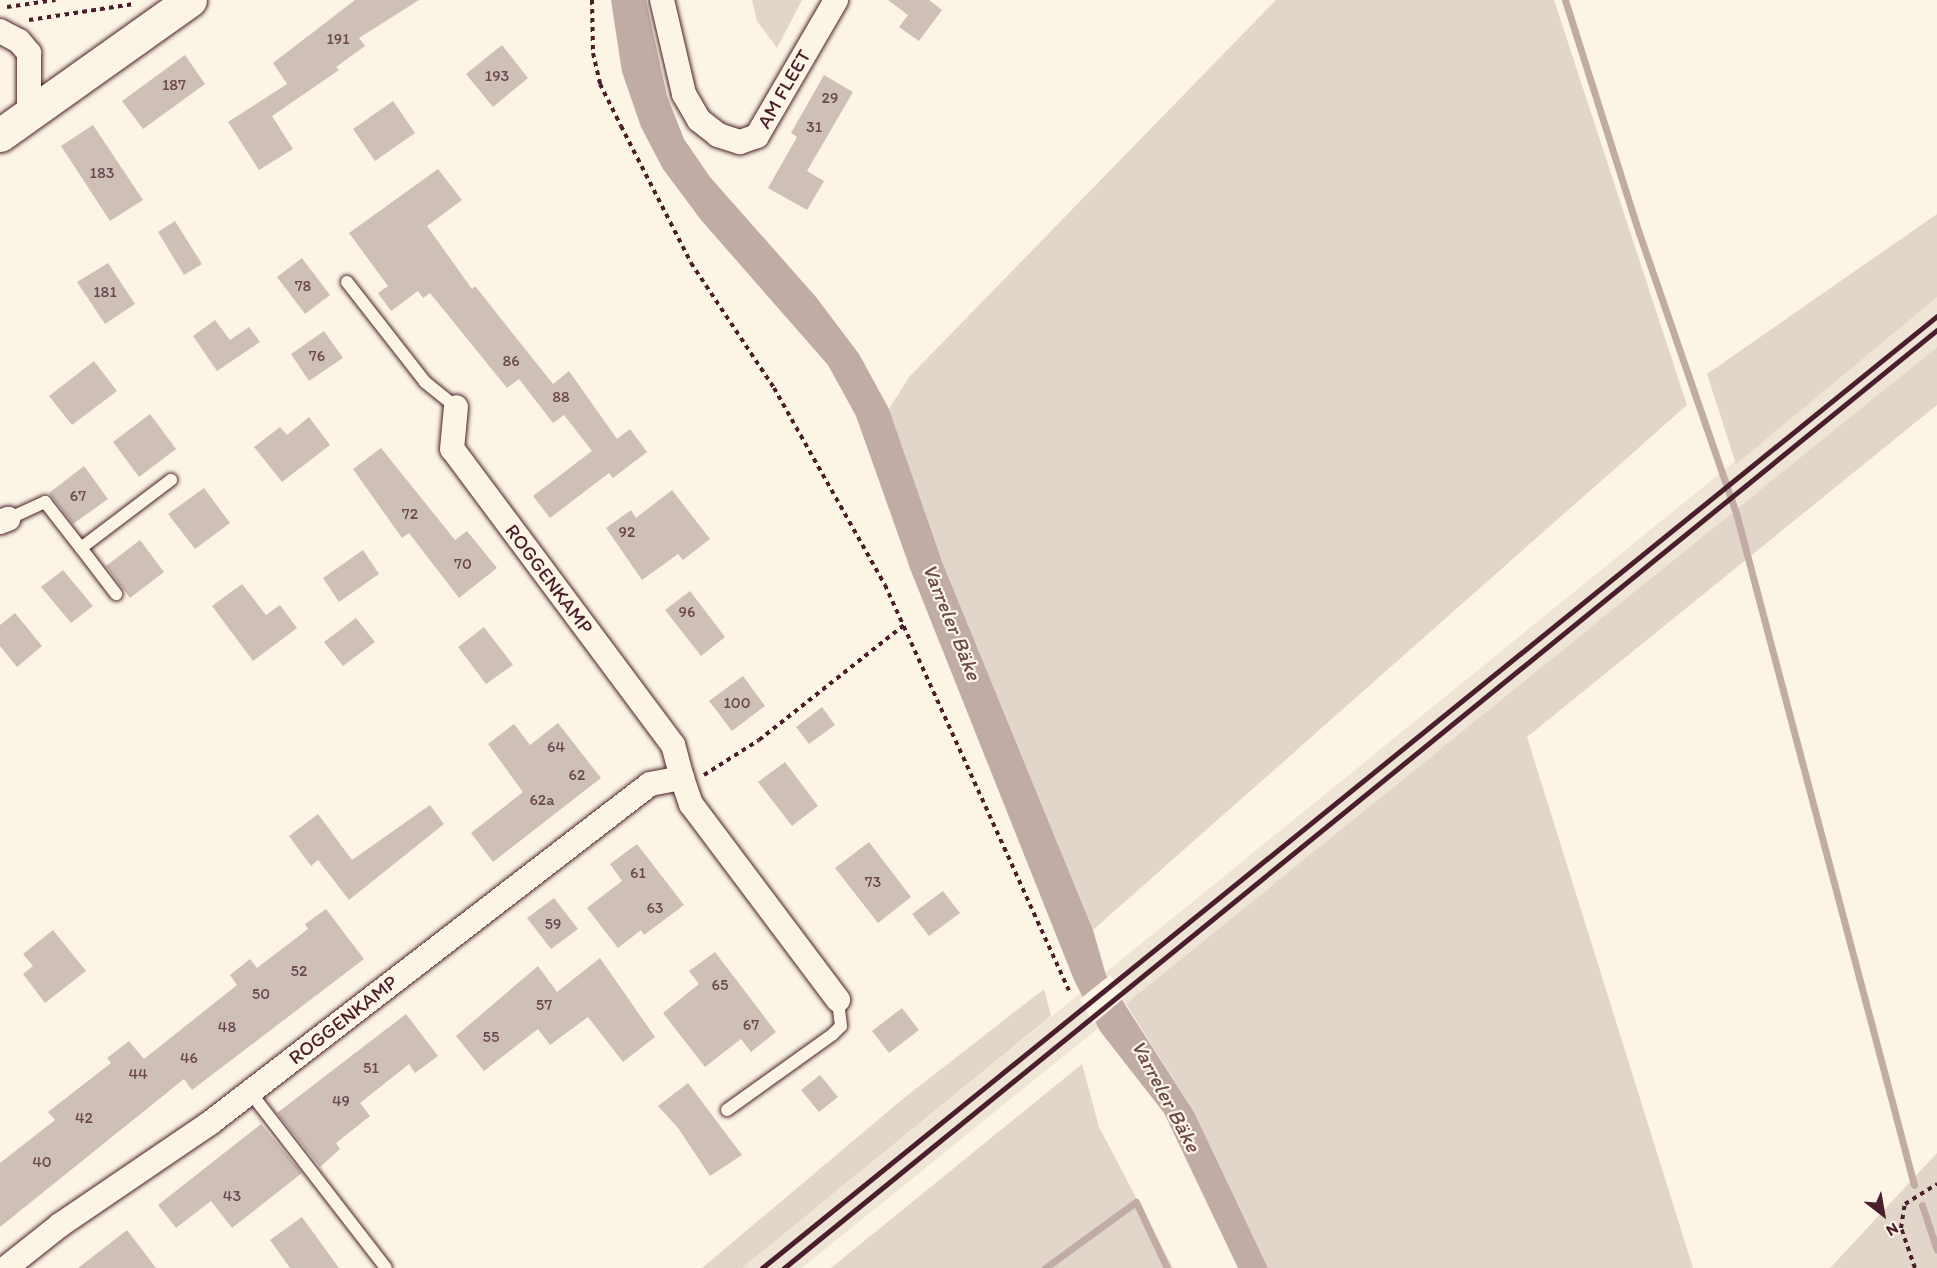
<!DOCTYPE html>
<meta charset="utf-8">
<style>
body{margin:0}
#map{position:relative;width:1937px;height:1268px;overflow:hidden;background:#fcf5e5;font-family:Itim,sans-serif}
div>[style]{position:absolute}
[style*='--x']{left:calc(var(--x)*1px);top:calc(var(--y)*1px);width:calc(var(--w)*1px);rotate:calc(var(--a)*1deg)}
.built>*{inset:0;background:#eee5d7}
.green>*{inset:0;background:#e2d5ca}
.water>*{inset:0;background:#c0aca5}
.pier>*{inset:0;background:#fcf5e5}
.stream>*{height:7px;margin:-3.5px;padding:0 3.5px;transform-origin:3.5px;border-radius:3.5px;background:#c0aca5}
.building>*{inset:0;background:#cfc0b7}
.path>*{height:4px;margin-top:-2px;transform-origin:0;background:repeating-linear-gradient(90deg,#4a1f2b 0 4.5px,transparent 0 9px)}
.roads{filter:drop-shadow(0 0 2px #4a1f2b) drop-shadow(0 0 2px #4a1f2b)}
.service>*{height:12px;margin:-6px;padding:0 6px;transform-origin:6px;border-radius:6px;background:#fcf5e5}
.minor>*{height:24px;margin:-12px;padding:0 12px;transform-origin:12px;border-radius:12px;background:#fcf5e5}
.secondary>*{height:33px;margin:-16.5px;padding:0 16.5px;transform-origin:16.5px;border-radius:16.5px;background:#fcf5e5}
.rail>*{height:4.5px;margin:-2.25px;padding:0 2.25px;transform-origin:2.25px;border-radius:2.25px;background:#4a1f2b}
span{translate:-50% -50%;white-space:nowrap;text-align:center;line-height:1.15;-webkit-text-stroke:4.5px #fcf5e5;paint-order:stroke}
.number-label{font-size:16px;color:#6b474e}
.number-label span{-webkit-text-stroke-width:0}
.street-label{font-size:20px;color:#4a1f2b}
.water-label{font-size:21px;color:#6d4950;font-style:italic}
.north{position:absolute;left:1853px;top:1184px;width:60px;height:60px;-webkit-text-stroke:4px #fcf5e5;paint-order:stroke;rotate:149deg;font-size:16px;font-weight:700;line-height:24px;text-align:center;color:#4a1f2b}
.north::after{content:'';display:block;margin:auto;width:21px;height:27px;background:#4a1f2b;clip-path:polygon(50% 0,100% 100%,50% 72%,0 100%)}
</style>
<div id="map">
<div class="built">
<div style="clip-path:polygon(1937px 297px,1937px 347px,1850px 419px,802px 1268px,742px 1268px)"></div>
</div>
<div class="green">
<div style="clip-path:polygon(752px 0,802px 0,777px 48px,757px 21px)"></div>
<div style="clip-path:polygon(1276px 0,1554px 0,1687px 405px,1093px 930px,943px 564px,889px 409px,909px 377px)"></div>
<div style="clip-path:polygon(1937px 214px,1937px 297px,1736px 464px,1707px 374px)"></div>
<div style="clip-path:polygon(1937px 347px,1937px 405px,1527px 737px,1693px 1268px,1268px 1268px,1194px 1112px,1126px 1004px)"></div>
<div style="clip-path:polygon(1044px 989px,1051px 1016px,742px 1268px,702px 1268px,904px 1098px)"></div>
<div style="clip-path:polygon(1082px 1064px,1099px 1127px,1173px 1268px,831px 1268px)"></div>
<div style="clip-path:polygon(1937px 1153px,1937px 1268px,1830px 1268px)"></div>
</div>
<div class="water">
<div style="clip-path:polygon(611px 0,646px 0,667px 96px,684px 139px,710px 177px,816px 297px,859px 354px,889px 409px,943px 564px,1093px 930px,1106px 975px,1194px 1112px,1268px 1268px,1238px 1268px,1164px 1113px,1100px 1031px,1074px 980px,911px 571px,856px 416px,828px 365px,701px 220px,663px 169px,641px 127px,622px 72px)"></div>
</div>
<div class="pier">
<div style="clip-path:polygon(1110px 975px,1125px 997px,1093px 1024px,1080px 999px)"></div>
</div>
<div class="stream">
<div style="--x:1565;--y:0;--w:244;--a:72.4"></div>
<div style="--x:1639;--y:233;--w:296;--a:70.9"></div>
<div style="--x:1736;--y:513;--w:695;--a:75.16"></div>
<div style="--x:1922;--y:1205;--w:47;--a:71.6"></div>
<div style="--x:1045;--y:1268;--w:112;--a:-36"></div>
<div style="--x:1136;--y:1202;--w:73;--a:64.8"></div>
</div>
<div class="building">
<div style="clip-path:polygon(355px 0,419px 0,359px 38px,365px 46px,336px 67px,339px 70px,272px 116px,293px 149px,259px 170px,228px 122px,287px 84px,273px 63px)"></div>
<div style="clip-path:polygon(888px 0,929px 0,942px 10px,919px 41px,899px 27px,908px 15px)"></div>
<div style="clip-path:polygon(502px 45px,528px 78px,493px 107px,466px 74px)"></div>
<div style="clip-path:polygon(185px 55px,205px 84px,143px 129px,122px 101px)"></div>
<div style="clip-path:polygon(824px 75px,853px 92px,807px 171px,824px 181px,807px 210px,768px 188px,797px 137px,791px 133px)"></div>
<div style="clip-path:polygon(393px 101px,415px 133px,375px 161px,353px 129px)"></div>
<div style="clip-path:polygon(93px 125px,143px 200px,110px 221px,61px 146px)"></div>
<div style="clip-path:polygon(438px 169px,462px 200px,427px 226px,472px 289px,475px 286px,553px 384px,569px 371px,617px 439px,630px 429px,647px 452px,613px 478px,609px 473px,550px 518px,533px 496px,592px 451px,564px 415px,553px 423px,519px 379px,507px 388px,430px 293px,423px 298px,418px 291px,391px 311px,378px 293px,388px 286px,349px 233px)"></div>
<div style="clip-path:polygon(175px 221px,202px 264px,184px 275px,158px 232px)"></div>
<div style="clip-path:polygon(302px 258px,330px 295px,305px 314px,277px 277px)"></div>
<div style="clip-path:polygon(108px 263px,135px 304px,105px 324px,77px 282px)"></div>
<div style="clip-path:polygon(215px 320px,230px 340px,249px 327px,260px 342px,217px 371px,193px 336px)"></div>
<div style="clip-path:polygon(324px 331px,343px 358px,309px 381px,291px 354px)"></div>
<div style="clip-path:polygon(94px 361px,117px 391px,72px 425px,49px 396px)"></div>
<div style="clip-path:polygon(150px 414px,176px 449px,139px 477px,113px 442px)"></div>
<div style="clip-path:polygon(309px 417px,330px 445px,282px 482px,254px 447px,280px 427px,287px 435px)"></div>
<div style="clip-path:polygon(381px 448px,455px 540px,467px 531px,497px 568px,459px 598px,409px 533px,402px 538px,353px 469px)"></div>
<div style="clip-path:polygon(84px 466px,108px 499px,73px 524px,49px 493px)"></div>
<div style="clip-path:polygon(204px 488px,230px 523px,195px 549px,168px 514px)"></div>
<div style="clip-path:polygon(672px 490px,710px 539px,683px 560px,678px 554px,642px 580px,606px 528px,631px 510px,636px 518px)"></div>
<div style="clip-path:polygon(140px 540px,164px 572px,130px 598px,106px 566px)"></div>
<div style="clip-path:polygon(363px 550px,379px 574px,339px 602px,323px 578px)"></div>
<div style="clip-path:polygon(63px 570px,93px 606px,71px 623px,41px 587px)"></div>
<div style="clip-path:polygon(242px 584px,266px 615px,280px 605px,297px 628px,253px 661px,212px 606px)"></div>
<div style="clip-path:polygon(690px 591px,725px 637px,701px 656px,665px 610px)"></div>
<div style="clip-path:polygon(15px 613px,42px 646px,17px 667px,0 646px,0 625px)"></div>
<div style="clip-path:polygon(356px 618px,375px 642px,343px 666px,324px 642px)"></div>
<div style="clip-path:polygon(484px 627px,513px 665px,486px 684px,458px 647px)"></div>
<div style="clip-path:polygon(743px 676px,765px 706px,732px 731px,709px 701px)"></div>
<div style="clip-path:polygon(822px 707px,835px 725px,809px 744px,796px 727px)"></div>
<div style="clip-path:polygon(558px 723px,601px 778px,493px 862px,471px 833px,523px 792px,488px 744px,514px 724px,530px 745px)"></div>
<div style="clip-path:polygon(785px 762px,818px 806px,792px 826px,758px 782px)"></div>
<div style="clip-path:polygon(430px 805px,444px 824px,349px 900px,318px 860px,311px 866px,289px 836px,318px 814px,352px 860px)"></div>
<div style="clip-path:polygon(869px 842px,911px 897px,878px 923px,835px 868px)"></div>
<div style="clip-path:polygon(637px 844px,684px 905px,644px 935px,641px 930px,618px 948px,587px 908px,622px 881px,610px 864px)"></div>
<div style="clip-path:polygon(943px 891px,960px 913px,929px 936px,912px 914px)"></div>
<div style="clip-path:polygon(554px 898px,578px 929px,551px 949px,527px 918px)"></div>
<div style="clip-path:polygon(326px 909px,364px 959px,192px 1090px,184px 1079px,0 1227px,0 1163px,55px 1120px,48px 1112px,111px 1063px,107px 1058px,129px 1041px,144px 1059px,237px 985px,230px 975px,250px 959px,257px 968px,308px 929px,305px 924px)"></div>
<div style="clip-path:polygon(53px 930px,86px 971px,45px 1003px,23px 974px,33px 966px,23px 954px)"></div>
<div style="clip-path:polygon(715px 952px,776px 1032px,751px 1052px,741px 1039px,705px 1067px,663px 1013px,699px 984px,689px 971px)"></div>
<div style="clip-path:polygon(600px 958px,655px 1037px,623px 1062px,588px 1017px,550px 1045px,538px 1029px,484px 1071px,456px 1036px,538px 966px,557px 992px)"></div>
<div style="clip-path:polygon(902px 1008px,919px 1030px,889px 1053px,872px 1031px)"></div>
<div style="clip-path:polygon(406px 1014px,438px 1056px,415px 1073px,409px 1064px,360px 1103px,370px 1116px,336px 1143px,340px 1149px,320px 1167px,277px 1113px)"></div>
<div style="clip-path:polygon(820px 1075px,838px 1097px,819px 1112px,801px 1090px)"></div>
<div style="clip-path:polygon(688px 1083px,742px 1155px,710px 1176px,678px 1128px,658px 1106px)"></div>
<div style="clip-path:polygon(261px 1124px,302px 1173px,232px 1228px,211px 1201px,176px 1228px,158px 1205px)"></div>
<div style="clip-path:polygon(302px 1217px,339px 1268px,290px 1268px,270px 1240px)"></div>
<div style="clip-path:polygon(127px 1230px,156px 1268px,78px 1268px)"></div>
</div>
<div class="path">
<div style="--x:592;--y:0;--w:53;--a:88.9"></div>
<div style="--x:593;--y:53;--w:32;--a:77"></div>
<div style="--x:600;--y:84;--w:47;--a:63.4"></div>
<div style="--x:621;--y:126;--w:154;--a:62.9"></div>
<div style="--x:691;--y:263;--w:150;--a:56.4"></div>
<div style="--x:774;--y:388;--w:226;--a:60.6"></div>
<div style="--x:885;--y:585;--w:445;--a:65.6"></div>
<div style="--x:7;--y:7;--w:49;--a:-8.1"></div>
<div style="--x:29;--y:20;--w:106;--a:-8.7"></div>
<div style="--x:704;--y:775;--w:65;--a:-32.5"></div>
<div style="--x:759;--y:740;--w:185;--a:-38.4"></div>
<div style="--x:1915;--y:1268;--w:42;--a:-109.3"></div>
<div style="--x:1901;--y:1228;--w:24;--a:-81"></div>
<div style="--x:1905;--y:1204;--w:38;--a:-32"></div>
</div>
<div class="roads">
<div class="service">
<div style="--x:347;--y:282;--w:127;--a:52"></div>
<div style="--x:425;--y:382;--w:40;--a:39"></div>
<div style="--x:8;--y:519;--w:41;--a:-24.7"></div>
<div style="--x:45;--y:502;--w:58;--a:52"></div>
<div style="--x:81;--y:548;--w:113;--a:-37.1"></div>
<div style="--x:81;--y:548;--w:58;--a:52.7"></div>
<div style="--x:250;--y:1092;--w:222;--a:52.3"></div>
<div style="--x:727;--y:1110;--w:130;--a:-35.6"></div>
<div style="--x:833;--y:1034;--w:11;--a:-45"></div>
<div style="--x:841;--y:1026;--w:26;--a:-97"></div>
</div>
<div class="minor">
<div style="--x:662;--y:0;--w:97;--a:76.8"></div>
<div style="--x:684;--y:94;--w:30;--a:60"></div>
<div style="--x:699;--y:120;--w:24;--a:38"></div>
<div style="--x:718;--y:135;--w:23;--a:18"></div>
<div style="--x:740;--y:142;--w:18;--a:-19"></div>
<div style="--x:757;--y:136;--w:157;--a:-59.8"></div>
<div style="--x:0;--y:31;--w:21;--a:28"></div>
<div style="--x:19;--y:41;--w:16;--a:50"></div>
<div style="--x:29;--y:53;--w:62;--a:90"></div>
<div style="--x:0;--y:522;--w:9;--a:-21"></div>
<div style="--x:682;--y:778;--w:28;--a:71"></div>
<div style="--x:691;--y:804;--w:245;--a:53.1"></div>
<div style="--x:6;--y:1268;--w:69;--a:-38.5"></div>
<div style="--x:60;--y:1225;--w:181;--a:-34.2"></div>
<div style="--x:210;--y:1123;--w:555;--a:-37.61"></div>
<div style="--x:650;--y:784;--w:33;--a:-11"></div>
<div style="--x:682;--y:778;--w:34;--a:-105"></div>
<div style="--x:673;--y:745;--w:369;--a:-126.7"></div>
<div style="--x:452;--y:449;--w:42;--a:-84.6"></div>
</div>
<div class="secondary">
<div style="--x:0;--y:135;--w:233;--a:-35.4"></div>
</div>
</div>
<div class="rail">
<div style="--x:762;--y:1268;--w:1512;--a:-39.01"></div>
<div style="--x:784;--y:1268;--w:1486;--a:-39.13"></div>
</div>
<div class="number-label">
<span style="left:338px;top:39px">191</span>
<span style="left:497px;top:76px">193</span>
<span style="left:174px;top:85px">187</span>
<span style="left:830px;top:98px">29</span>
<span style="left:814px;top:127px">31</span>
<span style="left:102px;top:173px">183</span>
<span style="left:303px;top:286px">78</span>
<span style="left:105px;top:292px">181</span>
<span style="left:317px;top:356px">76</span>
<span style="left:511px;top:361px">86</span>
<span style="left:561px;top:397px">88</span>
<span style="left:78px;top:496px">67</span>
<span style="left:410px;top:514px">72</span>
<span style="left:627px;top:532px">92</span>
<span style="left:463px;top:564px">70</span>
<span style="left:687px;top:612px">96</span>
<span style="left:737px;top:703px">100</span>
<span style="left:556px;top:747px">64</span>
<span style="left:577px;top:775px">62</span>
<span style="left:542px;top:800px">62a</span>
<span style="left:638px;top:873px">61</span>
<span style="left:873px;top:882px">73</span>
<span style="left:655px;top:908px">63</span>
<span style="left:553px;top:924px">59</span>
<span style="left:299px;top:971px">52</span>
<span style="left:720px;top:985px">65</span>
<span style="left:261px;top:994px">50</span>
<span style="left:544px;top:1005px">57</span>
<span style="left:751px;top:1025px">67</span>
<span style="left:227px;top:1027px">48</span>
<span style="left:491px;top:1037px">55</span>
<span style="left:189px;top:1058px">46</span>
<span style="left:371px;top:1068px">51</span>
<span style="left:138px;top:1074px">44</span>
<span style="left:341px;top:1101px">49</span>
<span style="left:84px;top:1118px">42</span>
<span style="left:42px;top:1162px">40</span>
<span style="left:232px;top:1196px">43</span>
</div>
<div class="street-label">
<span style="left:784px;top:89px;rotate:-60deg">AM FLEET</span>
<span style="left:549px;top:579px;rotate:53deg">ROGGENKAMP</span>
<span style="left:343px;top:1020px;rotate:-38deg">ROGGENKAMP</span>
</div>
<div class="water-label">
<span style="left:952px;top:622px;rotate:68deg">Varreler Bäke</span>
<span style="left:1166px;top:1096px;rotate:62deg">Varreler Bäke</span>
</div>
<div class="north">N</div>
</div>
